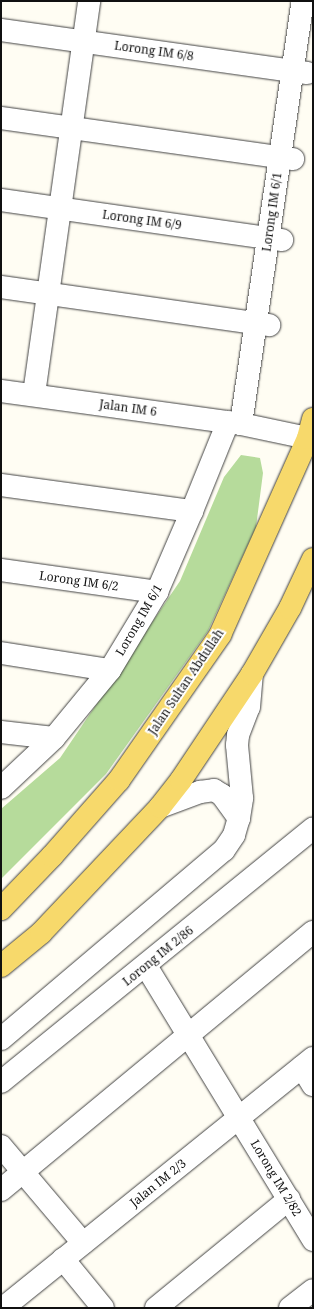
<!DOCTYPE html>
<style>
body{margin:0}
#map{position:relative;width:314px;height:1309px;overflow:hidden;background:#fffdf3;font-family:"Noto Serif",serif}
div>[style]{position:absolute}
[style*='--x']{left:calc(var(--x)*1px);top:calc(var(--y)*1px);width:calc(var(--w)*1px);rotate:calc(var(--a)*1deg)}
.forest>*{inset:0;background:#b6db9b}
.roads{filter:drop-shadow(0 0 1px #434343) drop-shadow(0 0 1px #434343)}
.minor>*{height:22px;margin:-11px;padding:0 11px;transform-origin:11px;border-radius:11px;background:#fff}
.major>*{height:22px;margin:-11px;padding:0 11px;transform-origin:11px;border-radius:11px;background:#f7d96b}
span{translate:-50% -50%;white-space:nowrap;text-align:center;line-height:1.15;-webkit-text-stroke:4px #fff;paint-order:stroke}
.street-label{font-size:12px;color:#101010}
.frame{position:absolute;inset:0;border:2px solid #101010;pointer-events:none}
</style>
<div id="map">
<div class="forest">
<div style="clip-path:polygon(241px 455px,260px 458px,263px 473px,256px 527px,208px 631px,106px 774px,1px 879px,1px 809px,60px 758px,180px 581px,224px 477px)"></div>
</div>
<div class="roads">
<div class="minor">
<div style="--x:1;--y:30;--w:309;--a:8"></div>
<div style="--x:1;--y:118;--w:295;--a:8"></div>
<div style="--x:1;--y:200;--w:284;--a:8.1"></div>
<div style="--x:1;--y:287;--w:271;--a:8.1"></div>
<div style="--x:1;--y:391;--w:242;--a:7.8"></div>
<div style="--x:241;--y:424;--w:68;--a:11.8"></div>
<div style="--x:34;--y:394;--w:397;--a:-82"></div>
<div style="--x:241;--y:424;--w:428;--a:-81.7"></div>
<div style="--x:1;--y:485;--w:193;--a:7.8"></div>
<div style="--x:1;--y:570;--w:158;--a:8"></div>
<div style="--x:1;--y:653;--w:110;--a:8.9"></div>
<div style="--x:1;--y:732;--w:53;--a:6.5"></div>
<div style="--x:1;--y:788;--w:73;--a:-43.3"></div>
<div style="--x:54;--y:738;--w:88;--a:-50.5"></div>
<div style="--x:110;--y:670;--w:91;--a:-58.9"></div>
<div style="--x:157;--y:592;--w:88;--a:-66.6"></div>
<div style="--x:192;--y:511;--w:96;--a:-68"></div>
<div style="--x:160;--y:807;--w:43;--a:-20.6"></div>
<div style="--x:200;--y:792;--w:14;--a:-8"></div>
<div style="--x:214;--y:790;--w:9;--a:32"></div>
<div style="--x:222;--y:795;--w:29;--a:54"></div>
<div style="--x:146;--y:966;--w:321;--a:58.6"></div>
<div style="--x:1;--y:1039;--w:292;--a:-40.3"></div>
<div style="--x:224;--y:850;--w:18;--a:-56"></div>
<div style="--x:234;--y:835;--w:18;--a:-74"></div>
<div style="--x:239;--y:818;--w:20;--a:-81"></div>
<div style="--x:242;--y:798;--w:53;--a:-95.4"></div>
<div style="--x:237;--y:745;--w:10;--a:-84"></div>
<div style="--x:238;--y:735;--w:30;--a:-69"></div>
<div style="--x:249;--y:707;--w:33;--a:-85"></div>
<div style="--x:302;--y:1067;--w:21;--a:59"></div>
<div style="--x:1;--y:1082;--w:402;--a:-39.1"></div>
<div style="--x:1;--y:1146;--w:127;--a:49.8"></div>
<div style="--x:1;--y:1190;--w:405;--a:-39.6"></div>
<div style="--x:63;--y:1259;--w:63;--a:50.8"></div>
<div style="--x:3;--y:1308;--w:398;--a:-38.9"></div>
<div style="--x:156;--y:1308;--w:172;--a:-39.3"></div>
<div style="--x:290;--y:1308;--w:29;--a:-38"></div>
</div>
<div class="major">
<div style="--x:1;--y:909;--w:74;--a:-46.1"></div>
<div style="--x:52;--y:856;--w:101;--a:-48.6"></div>
<div style="--x:119;--y:780;--w:177;--a:-55.1"></div>
<div style="--x:220;--y:635;--w:216;--a:-65.9"></div>
<div style="--x:308;--y:438;--w:20;--a:-75"></div>
<div style="--x:1;--y:966;--w:52;--a:-39.5"></div>
<div style="--x:41;--y:933;--w:173;--a:-46.6"></div>
<div style="--x:160;--y:807;--w:34;--a:-52"></div>
<div style="--x:181;--y:780;--w:128;--a:-56.2"></div>
<div style="--x:252;--y:674;--w:76;--a:-60.1"></div>
<div style="--x:290;--y:608;--w:54;--a:-64.9"></div>
</div>
</div>
<div class="street-label">
<span style="left:154px;top:51px;rotate:8deg">Lorong IM 6/8</span>
<span style="left:272px;top:212px;rotate:-82deg">Lorong IM 6/1</span>
<span style="left:142px;top:220px;rotate:8deg">Lorong IM 6/9</span>
<span style="left:128px;top:408px;rotate:8deg">Jalan IM 6</span>
<span style="left:79px;top:581px;rotate:8deg">Lorong IM 6/2</span>
<span style="left:139px;top:620px;rotate:-60deg">Lorong IM 6/1</span>
<span style="left:186px;top:682px;rotate:-56deg">Jalan Sultan Abdullah</span>
<span style="left:158px;top:956px;rotate:-39deg">Lorong IM 2/86</span>
<span style="left:276px;top:1178px;rotate:59deg">Lorong IM 2/82</span>
<span style="left:158px;top:1183px;rotate:-39deg">Jalan IM 2/3</span>
</div>
<div class="frame"></div>
</div>
